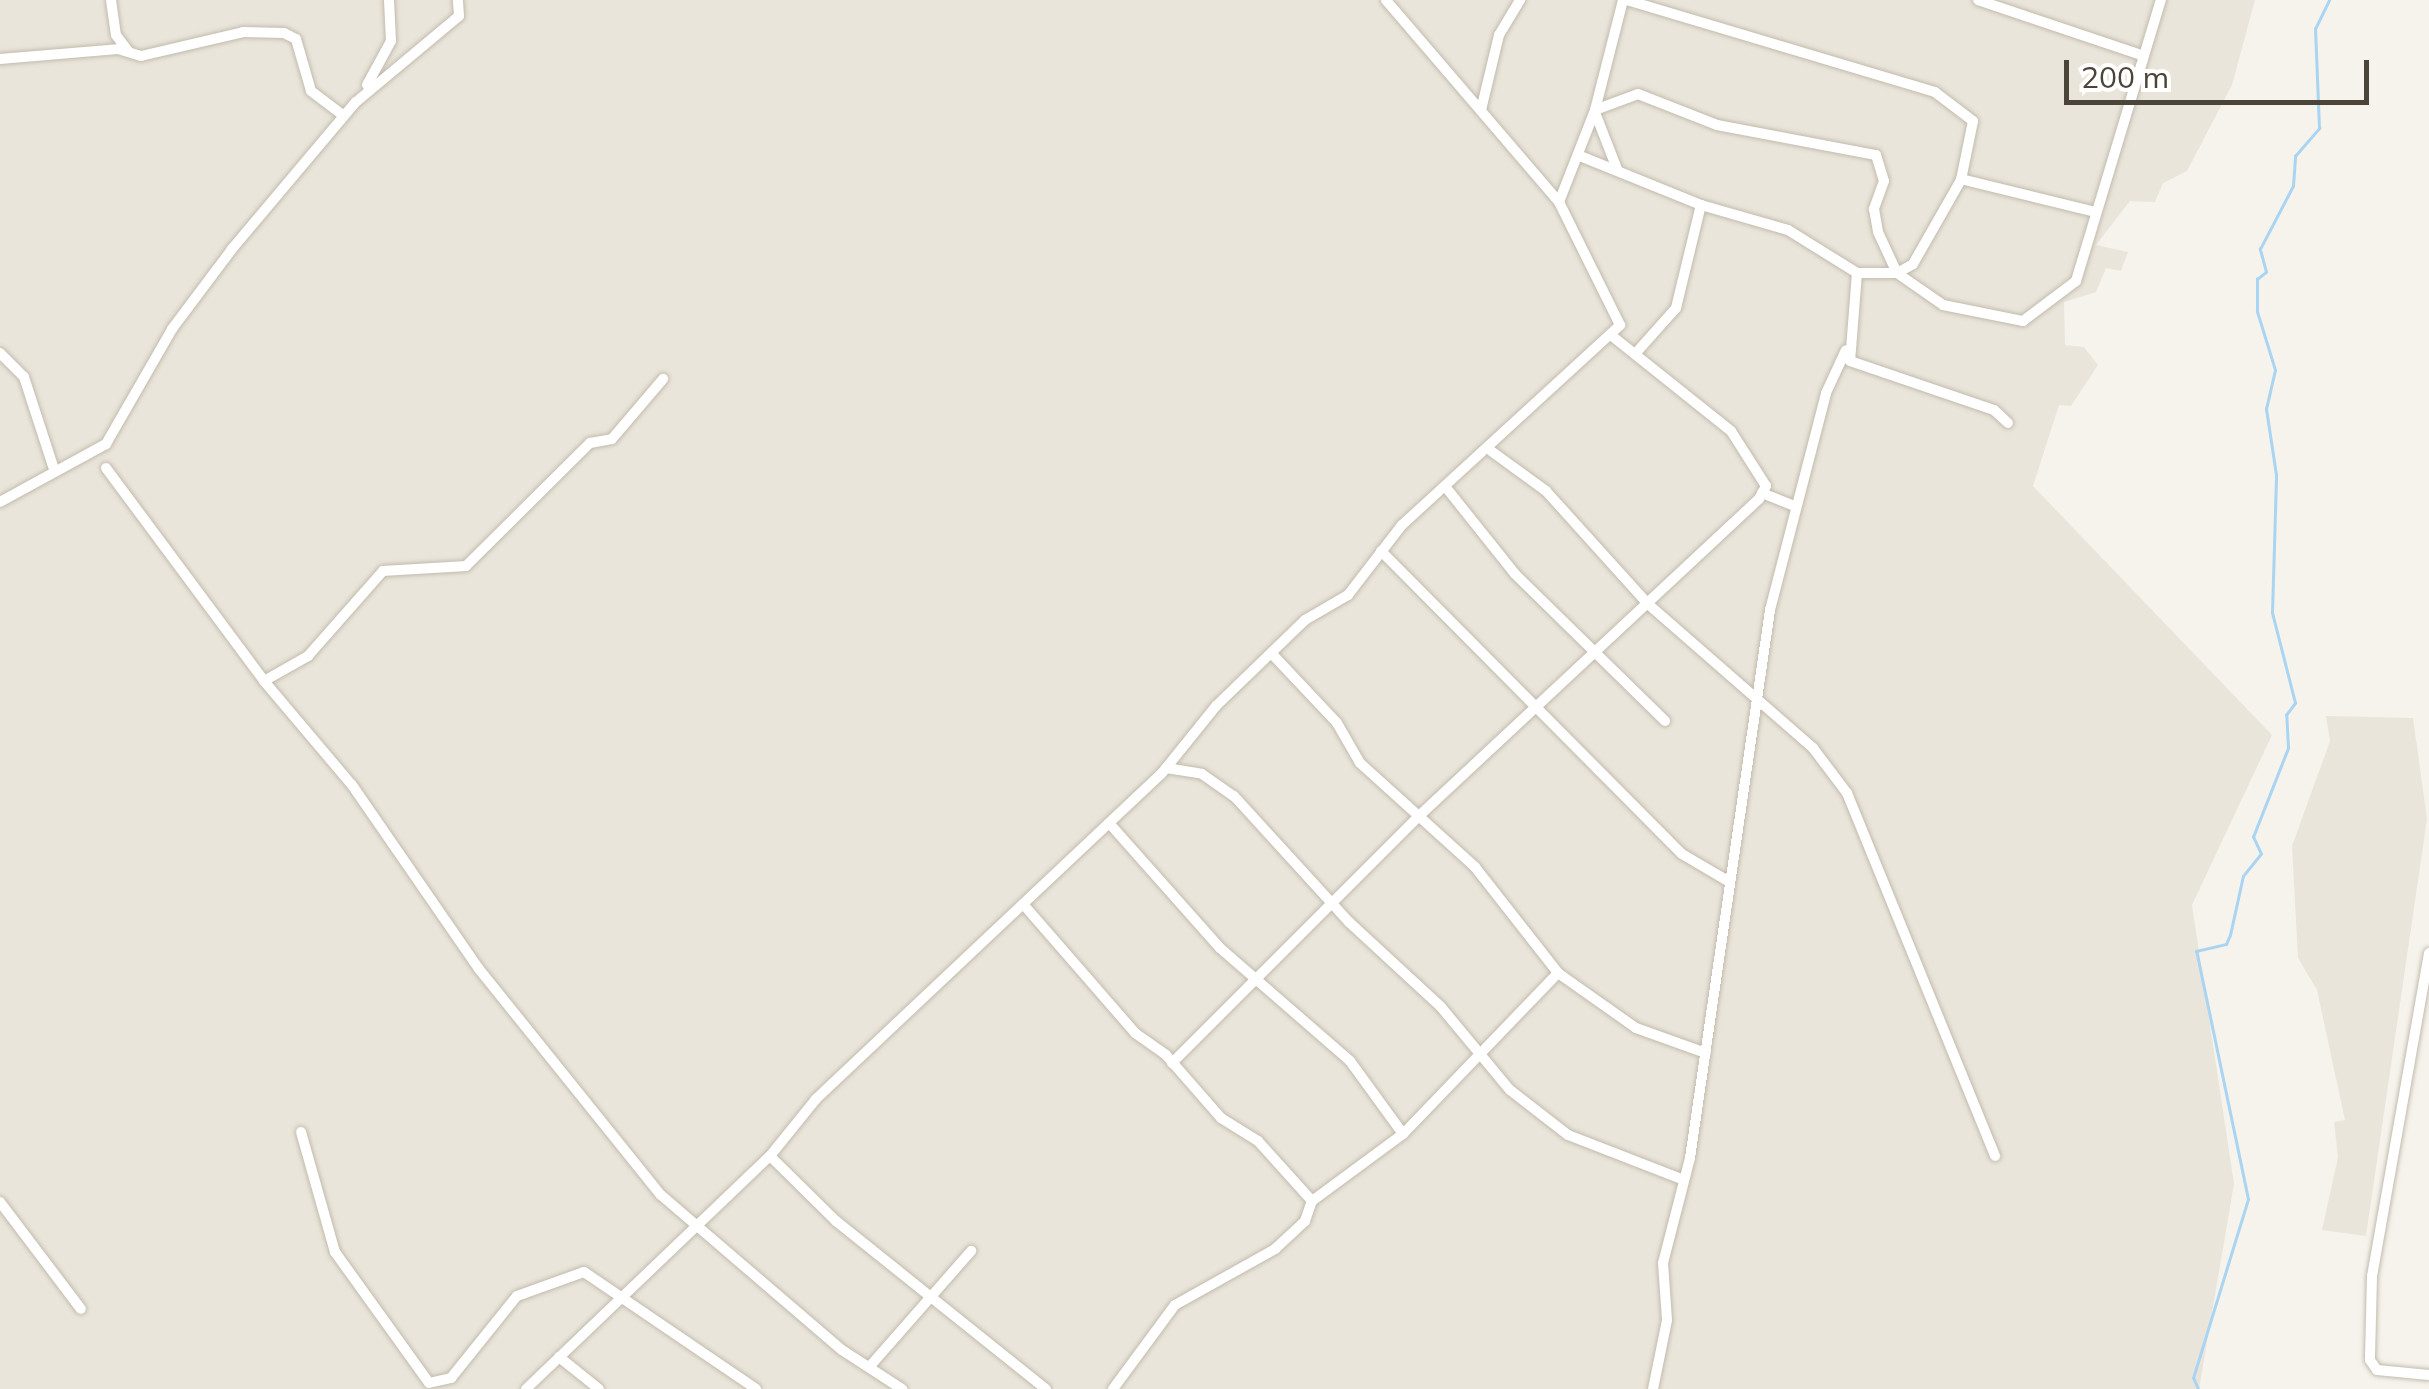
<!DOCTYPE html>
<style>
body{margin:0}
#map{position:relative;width:2429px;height:1389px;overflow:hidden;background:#f6f3ec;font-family:Mulish,sans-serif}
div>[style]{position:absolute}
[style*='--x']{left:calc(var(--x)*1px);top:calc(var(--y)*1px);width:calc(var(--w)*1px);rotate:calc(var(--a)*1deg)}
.residential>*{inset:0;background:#eae5da}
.stream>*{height:2.5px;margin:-1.25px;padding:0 1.25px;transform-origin:1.25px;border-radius:1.25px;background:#a9d4f2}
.roads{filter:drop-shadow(0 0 2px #c2bbae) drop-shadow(0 0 2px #c2bbae)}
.minor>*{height:10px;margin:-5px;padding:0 5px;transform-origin:5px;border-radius:5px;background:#fff}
span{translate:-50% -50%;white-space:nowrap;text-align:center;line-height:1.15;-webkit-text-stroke:8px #fff;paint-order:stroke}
.scale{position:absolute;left:2064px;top:60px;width:305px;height:45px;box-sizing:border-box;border:5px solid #4b4439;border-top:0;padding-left:12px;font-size:30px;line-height:35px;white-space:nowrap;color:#4b4439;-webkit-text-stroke:8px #fff;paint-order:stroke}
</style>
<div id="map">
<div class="residential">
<div style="clip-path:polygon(0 0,2255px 0,2232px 85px,2187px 171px,2163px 183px,2155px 202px,2130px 201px,2096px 245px,2128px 252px,2121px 271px,2106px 268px,2096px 292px,2064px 302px,2065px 345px,2084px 347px,2098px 365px,2071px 406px,2059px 405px,2033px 486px,2272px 735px,2192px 905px,2234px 1184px,2199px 1389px,0 1389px)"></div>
<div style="clip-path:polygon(2326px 716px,2413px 718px,2427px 819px,2366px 1236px,2322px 1230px,2338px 1157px,2334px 1122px,2345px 1120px,2317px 990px,2298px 958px,2292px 846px,2330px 741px)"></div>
</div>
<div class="stream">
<div style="--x:2198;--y:1389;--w:12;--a:-114"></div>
<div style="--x:2193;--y:1378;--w:187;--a:-72.9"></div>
<div style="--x:2248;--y:1199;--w:253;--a:-101.8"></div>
<div style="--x:2196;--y:951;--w:31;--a:-13"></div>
<div style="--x:2226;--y:944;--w:10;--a:-66"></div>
<div style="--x:2230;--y:935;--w:60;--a:-77.6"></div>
<div style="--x:2243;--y:876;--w:28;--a:-51"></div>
<div style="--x:2261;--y:854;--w:19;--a:-115"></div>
<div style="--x:2253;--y:837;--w:96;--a:-68.5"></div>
<div style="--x:2288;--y:748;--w:33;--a:-93"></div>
<div style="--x:2286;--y:715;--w:15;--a:-53"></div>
<div style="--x:2295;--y:703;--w:93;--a:-104.3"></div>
<div style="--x:2272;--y:613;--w:138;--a:-88.3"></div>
<div style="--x:2276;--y:475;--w:67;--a:-98.6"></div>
<div style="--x:2266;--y:409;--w:40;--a:-77"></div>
<div style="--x:2275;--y:370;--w:61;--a:-107.2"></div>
<div style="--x:2257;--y:312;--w:33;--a:-90"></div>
<div style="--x:2257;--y:279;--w:11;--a:-38"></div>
<div style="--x:2266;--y:272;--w:24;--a:-105"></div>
<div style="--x:2260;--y:249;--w:71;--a:-62.4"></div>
<div style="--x:2293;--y:186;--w:30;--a:-86"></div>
<div style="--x:2295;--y:156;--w:37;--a:-49"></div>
<div style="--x:2319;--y:128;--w:99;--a:-92.3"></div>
<div style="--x:2315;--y:29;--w:32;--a:-64"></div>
</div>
<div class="roads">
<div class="minor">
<div style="--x:111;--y:0;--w:35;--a:82"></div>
<div style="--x:116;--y:35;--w:21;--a:53"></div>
<div style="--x:1978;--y:0;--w:172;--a:18.6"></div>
<div style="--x:0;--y:59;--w:118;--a:-4.8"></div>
<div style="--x:118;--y:49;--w:24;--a:17"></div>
<div style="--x:141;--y:56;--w:105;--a:-13.2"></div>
<div style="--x:243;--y:32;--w:41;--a:1.4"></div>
<div style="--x:284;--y:33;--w:13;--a:27"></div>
<div style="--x:296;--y:39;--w:54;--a:73.9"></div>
<div style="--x:311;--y:91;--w:41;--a:37.1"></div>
<div style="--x:367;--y:85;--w:50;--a:-61.4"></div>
<div style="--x:391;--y:41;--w:41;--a:-92.8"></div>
<div style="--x:1481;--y:110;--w:77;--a:-76.5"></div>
<div style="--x:1499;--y:35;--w:41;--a:-59"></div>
<div style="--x:1595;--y:110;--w:46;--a:-20.4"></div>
<div style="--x:1638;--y:94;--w:85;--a:21.4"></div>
<div style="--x:1717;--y:125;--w:162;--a:10.7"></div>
<div style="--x:1876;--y:155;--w:27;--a:73"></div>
<div style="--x:1884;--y:181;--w:30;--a:110"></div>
<div style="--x:1874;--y:209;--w:23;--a:80"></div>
<div style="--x:1878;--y:232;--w:45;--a:65.1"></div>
<div style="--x:1897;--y:273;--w:56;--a:34.8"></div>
<div style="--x:1943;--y:305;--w:82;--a:11.3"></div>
<div style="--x:2023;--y:321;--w:66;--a:-37"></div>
<div style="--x:2076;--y:281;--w:294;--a:-73.2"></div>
<div style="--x:1596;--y:115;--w:58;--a:68.7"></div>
<div style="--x:1580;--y:156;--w:131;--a:22"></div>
<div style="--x:1701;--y:205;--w:91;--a:16"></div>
<div style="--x:1788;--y:230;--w:81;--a:31.9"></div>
<div style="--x:1857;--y:273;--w:40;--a:0"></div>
<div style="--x:1897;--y:273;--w:18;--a:-29"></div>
<div style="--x:1913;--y:264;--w:97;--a:-60.3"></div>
<div style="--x:1961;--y:180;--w:60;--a:-78.5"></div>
<div style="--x:1973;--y:121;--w:48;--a:-142.7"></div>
<div style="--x:1935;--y:92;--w:321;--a:-163.4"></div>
<div style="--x:1961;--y:179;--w:134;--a:13.8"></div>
<div style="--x:1559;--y:202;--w:99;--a:-68.6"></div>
<div style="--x:1595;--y:110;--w:114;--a:-75.7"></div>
<div style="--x:1857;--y:273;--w:88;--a:94.5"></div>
<div style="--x:1850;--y:361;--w:152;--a:18.8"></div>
<div style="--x:1994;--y:410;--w:19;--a:43"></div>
<div style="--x:0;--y:353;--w:34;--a:45"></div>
<div style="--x:24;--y:377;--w:94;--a:72"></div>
<div style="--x:1635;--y:354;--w:62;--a:-48.3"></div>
<div style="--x:1676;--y:308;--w:106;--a:-76.4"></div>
<div style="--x:1491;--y:451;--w:68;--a:36"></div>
<div style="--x:1546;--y:491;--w:152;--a:47.9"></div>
<div style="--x:1648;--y:604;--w:219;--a:41.1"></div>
<div style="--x:1813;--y:748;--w:56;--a:52.9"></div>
<div style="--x:1847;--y:793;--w:392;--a:67.8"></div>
<div style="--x:106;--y:468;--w:265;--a:53.4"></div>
<div style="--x:264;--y:681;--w:136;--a:49.8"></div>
<div style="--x:352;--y:785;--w:224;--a:55.4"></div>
<div style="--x:479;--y:969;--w:290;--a:51.2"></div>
<div style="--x:661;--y:1195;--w:238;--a:40.6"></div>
<div style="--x:842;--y:1350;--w:72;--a:33"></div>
<div style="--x:1448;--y:490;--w:107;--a:51.4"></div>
<div style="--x:1515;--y:574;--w:210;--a:44.4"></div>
<div style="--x:1762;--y:493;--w:35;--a:22"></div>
<div style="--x:0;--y:502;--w:121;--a:-28.7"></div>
<div style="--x:106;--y:444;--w:133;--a:-60.1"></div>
<div style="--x:172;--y:329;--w:100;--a:-53.1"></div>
<div style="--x:232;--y:249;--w:192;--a:-49.9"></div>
<div style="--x:356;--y:102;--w:134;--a:-39.9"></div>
<div style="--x:459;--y:16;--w:16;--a:-94"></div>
<div style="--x:1381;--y:551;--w:427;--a:45.2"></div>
<div style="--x:1682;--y:854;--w:53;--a:30.4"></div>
<div style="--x:1273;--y:655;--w:93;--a:46.7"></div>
<div style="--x:1337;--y:723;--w:46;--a:60.1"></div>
<div style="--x:1360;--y:763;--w:155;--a:42.1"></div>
<div style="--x:1475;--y:867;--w:135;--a:51.9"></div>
<div style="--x:1558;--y:973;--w:95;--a:35.2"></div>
<div style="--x:1636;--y:1028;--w:74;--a:19.7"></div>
<div style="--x:264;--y:681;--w:51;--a:-29.6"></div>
<div style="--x:308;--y:656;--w:113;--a:-48.6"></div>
<div style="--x:383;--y:571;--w:83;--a:-3.4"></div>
<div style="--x:466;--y:566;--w:175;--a:-44.8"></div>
<div style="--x:590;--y:443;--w:22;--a:-10"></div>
<div style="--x:612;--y:439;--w:79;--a:-49.6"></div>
<div style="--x:1166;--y:768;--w:36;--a:9"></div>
<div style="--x:1202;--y:774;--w:39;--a:35"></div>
<div style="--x:1234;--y:796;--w:171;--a:47.6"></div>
<div style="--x:1349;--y:922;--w:125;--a:42.7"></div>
<div style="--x:1441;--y:1007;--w:108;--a:50.3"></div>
<div style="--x:1510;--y:1090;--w:73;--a:37.8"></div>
<div style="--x:1568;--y:1135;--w:124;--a:21.2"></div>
<div style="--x:1109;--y:823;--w:167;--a:48.4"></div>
<div style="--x:1220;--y:948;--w:172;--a:41"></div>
<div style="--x:1350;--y:1061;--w:90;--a:54"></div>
<div style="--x:1023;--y:904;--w:171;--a:49"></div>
<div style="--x:1135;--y:1033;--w:38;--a:35"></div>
<div style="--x:1166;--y:1055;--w:84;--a:48.9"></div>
<div style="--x:1221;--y:1118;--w:44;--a:31.9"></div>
<div style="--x:1258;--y:1141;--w:81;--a:48"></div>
<div style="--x:2429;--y:953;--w:328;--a:100"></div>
<div style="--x:2372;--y:1276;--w:84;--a:91.4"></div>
<div style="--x:2370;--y:1360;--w:12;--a:55"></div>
<div style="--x:2377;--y:1370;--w:52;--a:5.5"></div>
<div style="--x:1172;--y:1063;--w:351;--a:-45"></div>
<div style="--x:1420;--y:815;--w:463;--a:-43"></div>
<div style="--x:1759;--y:499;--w:15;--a:-62"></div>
<div style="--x:1766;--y:486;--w:65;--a:-122.5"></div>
<div style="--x:1731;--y:431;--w:152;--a:-141.4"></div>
<div style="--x:301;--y:1132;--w:125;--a:74.2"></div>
<div style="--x:335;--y:1252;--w:161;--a:54.3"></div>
<div style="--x:429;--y:1383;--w:23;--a:-13"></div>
<div style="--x:451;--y:1378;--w:105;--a:-51.2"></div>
<div style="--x:517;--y:1296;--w:71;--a:-19.7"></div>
<div style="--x:584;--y:1272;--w:208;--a:34.2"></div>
<div style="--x:770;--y:1156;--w:93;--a:44.6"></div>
<div style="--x:836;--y:1221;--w:269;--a:38.7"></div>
<div style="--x:0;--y:1202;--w:134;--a:52.9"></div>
<div style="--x:559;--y:1357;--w:51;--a:38.7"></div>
<div style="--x:871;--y:1365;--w:152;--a:-48.7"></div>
<div style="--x:526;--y:1389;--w:337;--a:-43.7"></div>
<div style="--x:770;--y:1156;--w:73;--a:-51.1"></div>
<div style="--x:816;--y:1099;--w:475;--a:-43.3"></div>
<div style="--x:1162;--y:773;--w:86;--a:-51.1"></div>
<div style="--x:1216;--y:706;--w:124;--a:-44"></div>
<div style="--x:1305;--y:620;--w:50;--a:-30.2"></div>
<div style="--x:1348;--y:595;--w:88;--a:-52.4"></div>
<div style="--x:1402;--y:525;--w:296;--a:-42.5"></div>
<div style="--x:1620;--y:325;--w:137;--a:-116.4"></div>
<div style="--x:1559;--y:202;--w:266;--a:-130.6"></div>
<div style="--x:1113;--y:1389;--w:104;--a:-53.6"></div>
<div style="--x:1175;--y:1305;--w:115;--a:-29.2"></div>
<div style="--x:1275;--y:1249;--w:41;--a:-43"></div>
<div style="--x:1305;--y:1221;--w:21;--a:-71"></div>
<div style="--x:1312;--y:1201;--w:113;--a:-36.4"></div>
<div style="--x:1403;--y:1134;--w:223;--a:-46.1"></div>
<div style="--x:1653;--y:1389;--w:70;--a:-78.5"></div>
<div style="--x:1667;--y:1320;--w:57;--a:-94"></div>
<div style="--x:1663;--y:1263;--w:108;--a:-75.6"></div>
<div style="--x:1690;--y:1158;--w:554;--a:-81.69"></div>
<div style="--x:1770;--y:610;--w:224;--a:-75.5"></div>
<div style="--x:1826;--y:393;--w:47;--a:-65.1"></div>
</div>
</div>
<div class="scale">200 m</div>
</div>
